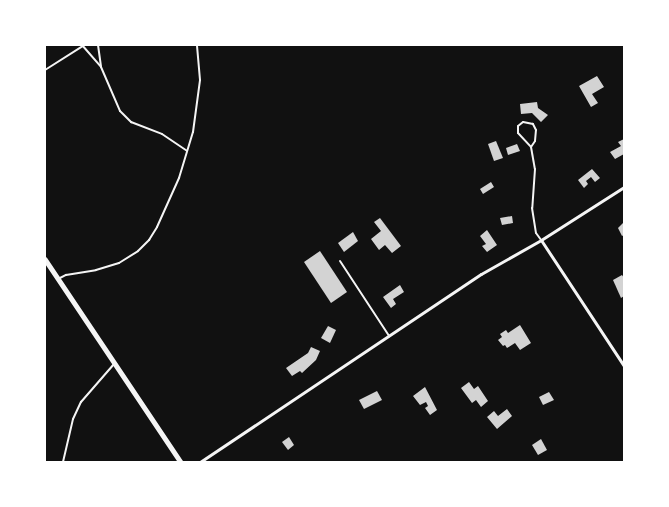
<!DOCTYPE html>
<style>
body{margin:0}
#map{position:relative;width:669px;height:507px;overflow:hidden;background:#111;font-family:"Source Serif 4",serif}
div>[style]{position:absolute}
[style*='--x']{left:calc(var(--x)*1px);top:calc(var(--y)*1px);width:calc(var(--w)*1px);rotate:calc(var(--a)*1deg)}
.building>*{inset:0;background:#d3d3d3}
.service>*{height:2px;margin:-1px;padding:0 1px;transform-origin:1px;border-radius:1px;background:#f5f5f5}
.minor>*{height:3px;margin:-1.5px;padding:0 1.5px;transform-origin:1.5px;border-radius:1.5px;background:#f5f5f5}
.tertiary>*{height:4.5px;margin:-2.25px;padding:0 2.25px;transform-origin:2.25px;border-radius:2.25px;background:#f5f5f5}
span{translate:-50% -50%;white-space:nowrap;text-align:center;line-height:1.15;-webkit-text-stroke:4px #fff;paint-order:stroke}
.frame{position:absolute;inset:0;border:46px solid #fff;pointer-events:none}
</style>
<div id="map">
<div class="building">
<div style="clip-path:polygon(597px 76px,604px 87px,592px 94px,598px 103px,591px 107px,579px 86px)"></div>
<div style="clip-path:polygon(537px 102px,538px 108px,548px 115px,541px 122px,532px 113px,521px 114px,520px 104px)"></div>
<div style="clip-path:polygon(624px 139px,624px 154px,615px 159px,610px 152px,621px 146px,618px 142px)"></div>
<div style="clip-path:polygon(496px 141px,503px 158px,494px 161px,488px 144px)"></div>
<div style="clip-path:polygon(517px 144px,520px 151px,508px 155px,506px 148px)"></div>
<div style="clip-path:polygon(592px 169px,600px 178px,595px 182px,591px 177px,586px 181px,588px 184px,584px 188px,578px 180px)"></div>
<div style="clip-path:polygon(491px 182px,494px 187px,483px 194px,480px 189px)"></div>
<div style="clip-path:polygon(512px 216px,513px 223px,502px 225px,500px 218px)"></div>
<div style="clip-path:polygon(380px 218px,401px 246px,392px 253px,385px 245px,379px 250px,371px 239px,381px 231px,374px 222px)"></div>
<div style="clip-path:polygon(624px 222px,624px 235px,622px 236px,618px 228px)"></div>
<div style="clip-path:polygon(487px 230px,497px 245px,487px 252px,482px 246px,486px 244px,480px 236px)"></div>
<div style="clip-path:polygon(353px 232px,358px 241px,344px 252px,338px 243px)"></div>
<div style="clip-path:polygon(320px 251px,347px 292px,331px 303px,304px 262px)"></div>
<div style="clip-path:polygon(622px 275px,624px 278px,624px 296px,621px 298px,613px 280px)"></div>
<div style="clip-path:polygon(400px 285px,404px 292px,393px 299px,396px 304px,391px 308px,383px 297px)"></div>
<div style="clip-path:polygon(520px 325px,531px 343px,520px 350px,515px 343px,507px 348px,505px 345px,503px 346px,498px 340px,502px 337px,500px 334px,506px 330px,508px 333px)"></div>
<div style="clip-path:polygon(328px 326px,336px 330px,330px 343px,321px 338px)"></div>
<div style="clip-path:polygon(311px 347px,320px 351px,316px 360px,302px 373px,300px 371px,292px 376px,286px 368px,308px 353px)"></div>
<div style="clip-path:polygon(469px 382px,474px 389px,478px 386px,488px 401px,481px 407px,476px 400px,472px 403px,461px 388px)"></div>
<div style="clip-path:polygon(425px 387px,437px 410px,430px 415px,425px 408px,428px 406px,426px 402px,420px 405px,413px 396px)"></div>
<div style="clip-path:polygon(377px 391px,382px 400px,364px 409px,359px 400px)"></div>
<div style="clip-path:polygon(549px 392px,554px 400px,543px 405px,539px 397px)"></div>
<div style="clip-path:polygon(507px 409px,512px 416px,497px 429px,487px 417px,494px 411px,498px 416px)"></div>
<div style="clip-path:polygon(289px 437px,294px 445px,288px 450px,282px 442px)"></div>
<div style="clip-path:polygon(541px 439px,547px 450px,538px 455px,532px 445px)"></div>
</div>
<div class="service">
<div style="--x:82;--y:45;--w:29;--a:49"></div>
<div style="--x:98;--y:45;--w:22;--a:82"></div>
<div style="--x:101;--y:67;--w:48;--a:66.6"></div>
<div style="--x:120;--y:111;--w:16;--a:45"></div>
<div style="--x:131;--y:122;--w:33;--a:21"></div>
<div style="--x:162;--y:134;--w:30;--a:34"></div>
<div style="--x:45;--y:70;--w:45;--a:-32.3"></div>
<div style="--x:531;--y:147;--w:7;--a:-56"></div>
<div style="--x:535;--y:141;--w:11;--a:-85"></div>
<div style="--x:536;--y:130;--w:7;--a:-117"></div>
<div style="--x:533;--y:124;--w:10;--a:-169"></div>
<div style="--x:523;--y:122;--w:6;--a:141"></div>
<div style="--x:518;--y:126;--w:7;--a:90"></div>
<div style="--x:518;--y:133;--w:19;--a:47"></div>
<div style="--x:531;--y:147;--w:22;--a:80"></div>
<div style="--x:535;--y:169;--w:39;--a:94"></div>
<div style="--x:532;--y:208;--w:25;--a:81"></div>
<div style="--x:536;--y:233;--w:9;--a:54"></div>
<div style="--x:340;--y:261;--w:90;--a:56.8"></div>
<div style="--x:58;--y:279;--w:9;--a:-27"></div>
<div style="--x:66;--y:275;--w:30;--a:-9"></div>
<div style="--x:96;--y:270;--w:24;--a:-17"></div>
<div style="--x:119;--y:263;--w:22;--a:-32"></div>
<div style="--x:138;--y:251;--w:16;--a:-45"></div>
<div style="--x:149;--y:240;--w:15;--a:-58"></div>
<div style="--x:157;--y:227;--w:54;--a:-65.8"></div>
<div style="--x:179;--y:178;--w:48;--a:-73.1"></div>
<div style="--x:193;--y:132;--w:52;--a:-82.3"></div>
<div style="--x:200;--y:80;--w:35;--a:-95"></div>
<div style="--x:63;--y:462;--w:44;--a:-76.9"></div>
<div style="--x:73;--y:419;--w:19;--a:-65"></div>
<div style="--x:81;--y:402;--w:50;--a:-49"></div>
</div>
<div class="minor">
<div style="--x:541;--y:240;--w:151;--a:56.6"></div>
<div style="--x:200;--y:462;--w:338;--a:-33.8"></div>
<div style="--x:481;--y:274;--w:69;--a:-29.5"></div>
<div style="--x:541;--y:240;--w:98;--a:-32.6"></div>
</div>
<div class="tertiary">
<div style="--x:45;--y:259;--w:244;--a:56.2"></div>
</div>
<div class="frame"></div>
</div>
